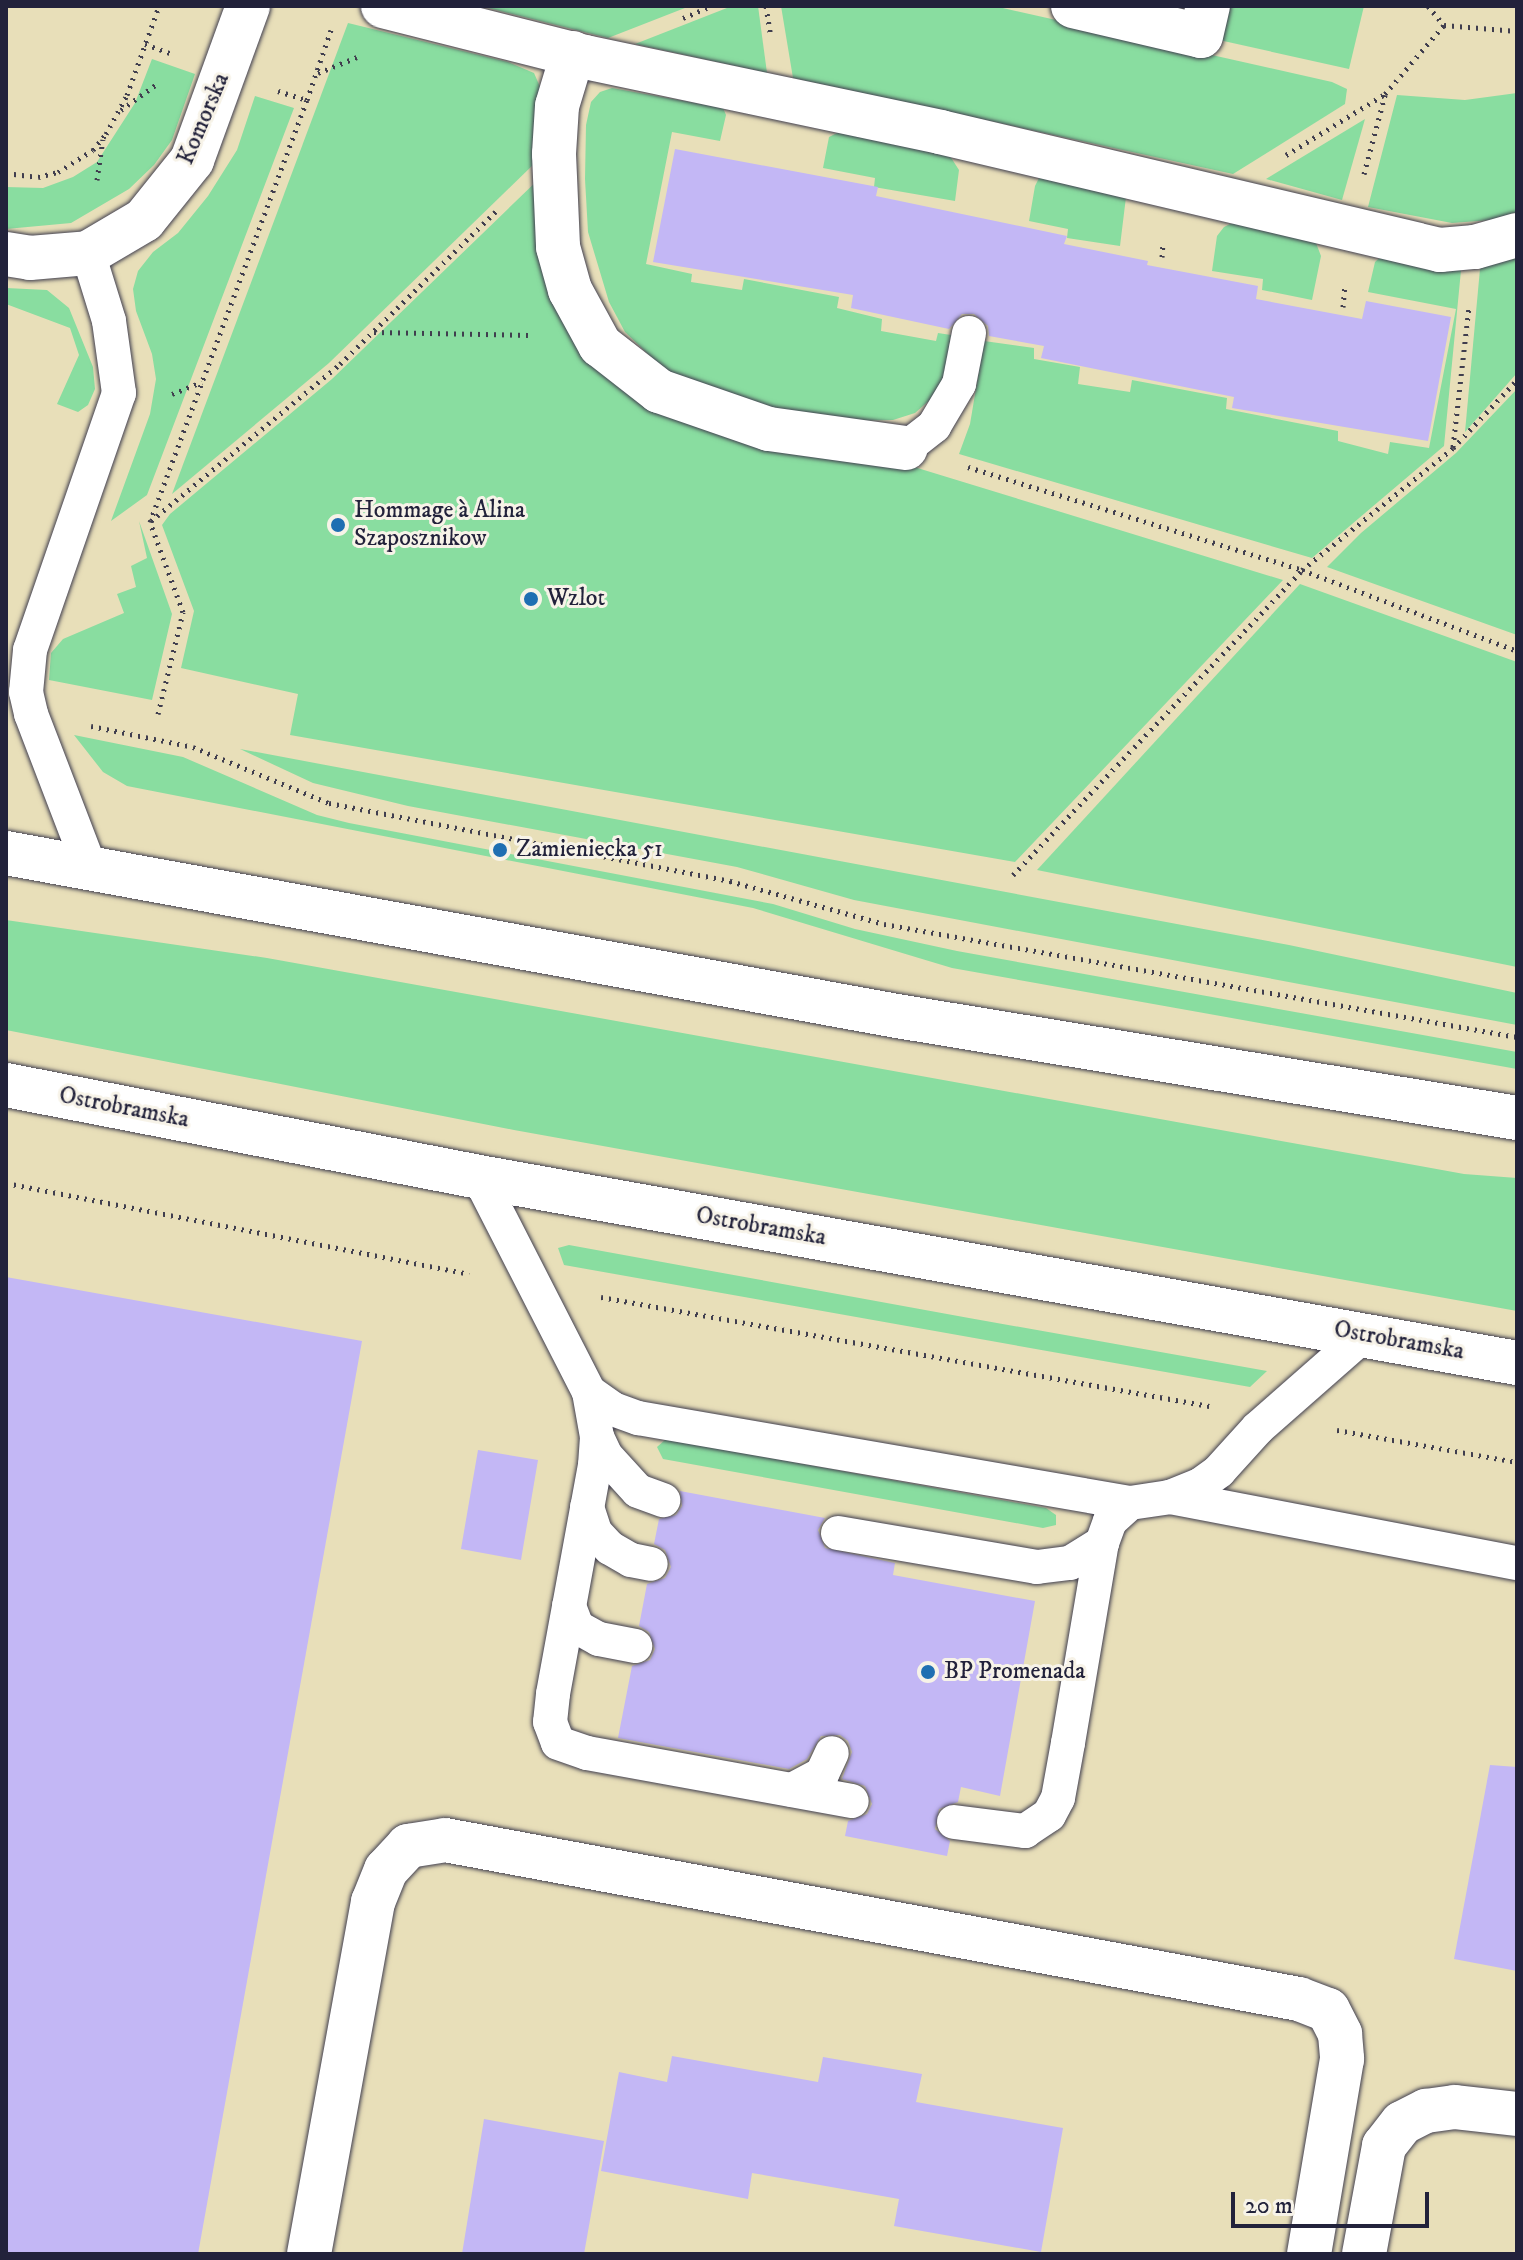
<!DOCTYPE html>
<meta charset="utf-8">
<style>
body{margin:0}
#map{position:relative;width:1523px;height:2260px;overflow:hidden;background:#e8dfb9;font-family:"IM FELL DW Pica",serif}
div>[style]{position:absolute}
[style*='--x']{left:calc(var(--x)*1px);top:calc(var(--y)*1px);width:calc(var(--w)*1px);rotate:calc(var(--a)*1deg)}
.green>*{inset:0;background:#89dda0}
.building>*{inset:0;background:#c3b7f5}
.path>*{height:5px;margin-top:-2.5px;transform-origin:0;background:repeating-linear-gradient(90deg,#403e4e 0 2px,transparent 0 8px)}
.roads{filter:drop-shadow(0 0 2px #403e4e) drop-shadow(0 0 2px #403e4e)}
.lane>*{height:34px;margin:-17px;padding:0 17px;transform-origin:17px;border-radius:17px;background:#fff}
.street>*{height:44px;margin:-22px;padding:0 22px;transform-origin:22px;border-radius:22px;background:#fff}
.primary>*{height:44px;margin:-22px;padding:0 22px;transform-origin:22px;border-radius:22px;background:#fff}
.dots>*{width:22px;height:22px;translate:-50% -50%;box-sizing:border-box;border:4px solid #f7f3e8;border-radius:50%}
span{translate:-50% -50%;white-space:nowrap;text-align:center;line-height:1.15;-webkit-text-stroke:6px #f7f3e8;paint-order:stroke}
.street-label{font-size:24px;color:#22223b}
.poi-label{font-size:24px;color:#22223b}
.left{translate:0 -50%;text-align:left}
.frame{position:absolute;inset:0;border:8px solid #22223b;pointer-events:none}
.scale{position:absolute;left:1231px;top:2192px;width:198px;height:36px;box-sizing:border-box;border:4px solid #22223b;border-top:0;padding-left:10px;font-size:24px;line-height:28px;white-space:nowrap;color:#22223b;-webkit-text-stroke:6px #f7f3e8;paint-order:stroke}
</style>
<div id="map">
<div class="green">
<div style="clip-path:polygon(480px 6px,690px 6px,608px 38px)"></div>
<div style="clip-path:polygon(732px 6px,758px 6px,767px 73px,635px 44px)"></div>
<div style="clip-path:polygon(781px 6px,994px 6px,1332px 82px,1347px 89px,1345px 104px,1233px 174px,793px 78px)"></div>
<div style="clip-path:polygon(1208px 6px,1364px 6px,1349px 69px,1201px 36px)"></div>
<div style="clip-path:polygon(348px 23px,508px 62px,534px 73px,544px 96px,536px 162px,329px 363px,172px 494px)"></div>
<div style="clip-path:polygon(152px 59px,195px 74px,172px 140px,154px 165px,129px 189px,71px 223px,6px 229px,6px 187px,43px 188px,73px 177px,97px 162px,135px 103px)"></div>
<div style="clip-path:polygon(612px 88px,723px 108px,726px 115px,720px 141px,672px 132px,646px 264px,692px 274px,691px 282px,742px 290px,744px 279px,839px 297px,837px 308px,882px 319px,881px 331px,936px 341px,938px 333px,951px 335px,944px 378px,932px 398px,915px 413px,893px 420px,842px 421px,755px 409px,674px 379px,625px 332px,609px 302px,588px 232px,585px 179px,586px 125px,591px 102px,600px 92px)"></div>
<div style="clip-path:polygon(1517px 93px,1517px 212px,1491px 220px,1452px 223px,1368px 207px,1397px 95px,1465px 100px)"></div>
<div style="clip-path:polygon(255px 96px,294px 108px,147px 495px,111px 521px,150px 414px,156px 379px,152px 354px,136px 311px,133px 289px,138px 271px,153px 252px,178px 233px,208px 196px,237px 150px)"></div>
<div style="clip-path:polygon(1365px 119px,1342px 200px,1266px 179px)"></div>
<div style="clip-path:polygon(843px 130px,948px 153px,959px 170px,955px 201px,874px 187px,875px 178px,823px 168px,829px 137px)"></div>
<div style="clip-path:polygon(1048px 175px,1126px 197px,1120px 246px,1067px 238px,1068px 229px,1029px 221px,1035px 186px,1039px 178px)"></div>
<div style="clip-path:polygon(542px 176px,582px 341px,888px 459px,1283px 580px,1015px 862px,290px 735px,298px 694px,181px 668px,194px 611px,162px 525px,170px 514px,332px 379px)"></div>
<div style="clip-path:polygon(1234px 222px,1316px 243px,1321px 256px,1312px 300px,1262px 290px,1263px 279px,1212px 271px,1217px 236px,1224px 227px)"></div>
<div style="clip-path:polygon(1384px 254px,1462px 260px,1444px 446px,1312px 558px,959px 454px,970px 424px,984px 341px,1034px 348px,1034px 359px,1080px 367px,1078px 384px,1130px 392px,1132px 380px,1227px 398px,1226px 409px,1338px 431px,1338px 441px,1388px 454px,1390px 442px,1429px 448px,1456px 309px,1368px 292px,1375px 262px)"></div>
<div style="clip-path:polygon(1517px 256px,1517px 373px,1465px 432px,1481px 258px)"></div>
<div style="clip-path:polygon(6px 288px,47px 290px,69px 308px,93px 367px,95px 389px,88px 405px,78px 412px,57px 404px,79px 355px,70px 328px,6px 304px)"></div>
<div style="clip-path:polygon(1517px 389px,1517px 635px,1327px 567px,1361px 533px,1456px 453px)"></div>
<div style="clip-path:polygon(139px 521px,172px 614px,152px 700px,49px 680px,51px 653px,63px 639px,124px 613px,117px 594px,136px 587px,131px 566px,147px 558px)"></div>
<div style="clip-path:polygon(1300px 584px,1517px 662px,1517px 967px,1037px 870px)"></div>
<div style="clip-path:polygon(74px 735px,183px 757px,317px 815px,349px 823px,773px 904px,855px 929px,957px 951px,1517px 1052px,1517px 1069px,952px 968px,753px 908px,127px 786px,103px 772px)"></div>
<div style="clip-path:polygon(240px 749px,1289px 945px,1517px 993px,1517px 1025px,854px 900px,737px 867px,408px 806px,313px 783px)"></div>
<div style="clip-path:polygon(6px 920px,267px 958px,1376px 1158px,1464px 1174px,1517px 1178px,1517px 1311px,514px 1130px,6px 1030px)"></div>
<div style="clip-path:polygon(569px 1245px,969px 1318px,1267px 1371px,1250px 1387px,564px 1265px,558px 1248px)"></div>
<div style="clip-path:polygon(666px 1439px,1046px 1508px,1056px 1515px,1056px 1525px,1043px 1528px,663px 1459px,657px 1447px)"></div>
</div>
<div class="building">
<div style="clip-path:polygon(675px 149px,878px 187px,876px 196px,1067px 236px,1064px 244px,1148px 261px,1147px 265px,1258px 286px,1256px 299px,1362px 319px,1366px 301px,1451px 317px,1428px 441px,1232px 408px,1234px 397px,1041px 358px,1044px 346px,989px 336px,988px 326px,974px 314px,962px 314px,949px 329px,851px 308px,853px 295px,653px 262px)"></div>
<div style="clip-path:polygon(6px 1277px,362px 1341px,198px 2254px,6px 2254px)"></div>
<div style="clip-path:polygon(478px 1450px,538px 1460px,521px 1560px,461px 1549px)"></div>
<div style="clip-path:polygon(680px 1491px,825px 1518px,818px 1530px,825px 1548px,895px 1563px,893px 1575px,1035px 1601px,1000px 1796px,961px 1787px,958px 1802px,939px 1809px,935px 1829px,950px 1841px,947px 1856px,845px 1836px,848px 1821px,867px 1814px,872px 1804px,865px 1786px,842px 1779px,852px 1752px,848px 1741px,840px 1735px,821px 1736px,807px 1759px,789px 1769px,618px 1738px,632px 1666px,650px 1660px,655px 1649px,649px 1632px,639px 1626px,647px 1584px,665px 1578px,671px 1567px,665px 1550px,654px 1544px,659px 1519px,676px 1515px,682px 1506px)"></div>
<div style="clip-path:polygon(1490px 1765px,1517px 1767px,1517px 1971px,1454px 1959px)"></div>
<div style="clip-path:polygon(672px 2056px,818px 2082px,823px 2057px,922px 2074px,916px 2102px,1063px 2128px,1041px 2252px,894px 2226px,899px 2199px,752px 2173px,748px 2199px,601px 2171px,619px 2072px,667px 2082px)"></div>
<div style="clip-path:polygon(484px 2119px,604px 2141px,584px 2254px,462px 2254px)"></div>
</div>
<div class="path">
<div style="--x:766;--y:6;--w:31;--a:81"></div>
<div style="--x:1428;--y:6;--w:25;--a:50"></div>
<div style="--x:1444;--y:25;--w:73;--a:4.7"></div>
<div style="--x:683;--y:18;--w:30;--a:-23"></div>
<div style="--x:145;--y:44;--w:27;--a:20"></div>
<div style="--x:318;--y:73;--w:42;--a:-22.3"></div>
<div style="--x:278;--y:91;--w:30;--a:17"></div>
<div style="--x:307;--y:100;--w:74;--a:-71.1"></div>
<div style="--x:121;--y:110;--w:46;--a:-36.1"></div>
<div style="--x:1286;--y:155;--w:116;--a:-31.6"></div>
<div style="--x:1385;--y:94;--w:91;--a:-49.5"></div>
<div style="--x:6;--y:173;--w:32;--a:7"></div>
<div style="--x:38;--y:177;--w:21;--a:-14"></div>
<div style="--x:58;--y:172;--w:41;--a:-32.2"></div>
<div style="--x:93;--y:150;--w:21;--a:-51"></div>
<div style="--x:106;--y:134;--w:44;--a:-61.7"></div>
<div style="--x:127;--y:95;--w:95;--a:-70.2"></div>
<div style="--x:1364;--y:174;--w:82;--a:-75.1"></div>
<div style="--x:97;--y:180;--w:41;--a:-81.7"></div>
<div style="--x:1162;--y:257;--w:14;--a:-86"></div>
<div style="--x:1343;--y:307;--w:21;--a:-85"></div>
<div style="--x:374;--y:332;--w:154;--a:1.1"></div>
<div style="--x:172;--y:394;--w:32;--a:-22"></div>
<div style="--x:1453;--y:447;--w:142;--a:-83.5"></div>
<div style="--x:968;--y:467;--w:350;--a:17.1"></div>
<div style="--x:1302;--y:570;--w:230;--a:20.6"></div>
<div style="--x:151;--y:521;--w:246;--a:-39.7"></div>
<div style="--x:340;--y:364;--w:220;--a:-44.4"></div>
<div style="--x:158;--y:714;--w:105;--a:-76.2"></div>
<div style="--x:183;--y:612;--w:96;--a:-110.1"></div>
<div style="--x:150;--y:522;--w:450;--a:-69.6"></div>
<div style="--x:91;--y:726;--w:104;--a:11.6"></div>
<div style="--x:193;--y:747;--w:147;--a:22.4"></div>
<div style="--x:329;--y:803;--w:409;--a:11"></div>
<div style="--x:730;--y:881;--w:160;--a:15.6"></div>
<div style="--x:884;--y:924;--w:643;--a:10.12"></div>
<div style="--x:1013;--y:875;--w:420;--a:-46.5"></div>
<div style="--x:1302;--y:570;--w:194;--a:-38.9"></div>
<div style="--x:1453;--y:448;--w:93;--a:-46.7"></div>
<div style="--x:6;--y:1183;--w:472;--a:11.1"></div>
<div style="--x:601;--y:1297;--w:618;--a:10.16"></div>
<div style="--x:1337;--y:1430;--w:183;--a:10.1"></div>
</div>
<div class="roads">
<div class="lane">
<div style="--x:88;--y:253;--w:71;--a:72.8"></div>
<div style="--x:109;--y:321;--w:73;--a:82.1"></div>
<div style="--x:119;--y:393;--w:272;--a:109.1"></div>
<div style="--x:30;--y:650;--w:42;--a:95.4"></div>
<div style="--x:26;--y:692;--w:23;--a:77"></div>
<div style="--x:31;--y:714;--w:165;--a:69"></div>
<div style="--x:906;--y:448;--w:36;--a:-38"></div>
<div style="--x:934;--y:426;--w:49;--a:-59.2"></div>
<div style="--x:959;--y:384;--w:52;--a:-78.9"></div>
<div style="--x:479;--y:1177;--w:242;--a:62.9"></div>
<div style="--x:589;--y:1392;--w:29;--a:35"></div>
<div style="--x:613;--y:1409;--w:27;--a:20"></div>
<div style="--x:638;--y:1418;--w:499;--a:9.8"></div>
<div style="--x:1130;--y:1503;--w:40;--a:-8.5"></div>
<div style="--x:1170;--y:1497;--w:32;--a:-22"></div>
<div style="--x:1200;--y:1485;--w:24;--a:-36"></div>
<div style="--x:1219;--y:1471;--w:58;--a:-47.8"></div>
<div style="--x:1258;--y:1428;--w:141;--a:-41.3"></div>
<div style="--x:589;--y:1392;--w:46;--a:79.9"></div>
<div style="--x:597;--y:1437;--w:28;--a:94"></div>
<div style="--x:595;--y:1465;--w:233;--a:100.4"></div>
<div style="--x:553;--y:1694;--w:28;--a:96"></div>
<div style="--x:550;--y:1722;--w:22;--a:69"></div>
<div style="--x:558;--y:1743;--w:31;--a:19"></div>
<div style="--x:587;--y:1753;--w:269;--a:10.3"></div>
<div style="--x:597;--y:1437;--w:21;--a:65"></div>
<div style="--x:606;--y:1456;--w:47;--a:47.6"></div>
<div style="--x:638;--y:1491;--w:27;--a:20"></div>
<div style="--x:1170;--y:1497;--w:353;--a:10.8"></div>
<div style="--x:587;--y:1507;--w:26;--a:72"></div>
<div style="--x:595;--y:1532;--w:22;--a:47"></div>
<div style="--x:610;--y:1548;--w:24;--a:30"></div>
<div style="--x:631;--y:1560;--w:20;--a:11"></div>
<div style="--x:838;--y:1533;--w:202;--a:9.7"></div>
<div style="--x:1037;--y:1567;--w:33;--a:-7"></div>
<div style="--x:1070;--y:1563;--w:38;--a:-32"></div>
<div style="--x:569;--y:1606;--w:22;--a:69"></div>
<div style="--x:577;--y:1627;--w:25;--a:29"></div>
<div style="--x:599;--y:1639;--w:37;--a:11"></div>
<div style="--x:792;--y:1790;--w:34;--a:-28"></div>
<div style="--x:822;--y:1774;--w:23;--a:-65"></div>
<div style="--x:954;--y:1822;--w:72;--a:7.2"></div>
<div style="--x:1025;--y:1831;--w:29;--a:-34"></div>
<div style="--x:1049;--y:1815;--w:19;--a:-62"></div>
<div style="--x:1058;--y:1798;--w:56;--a:-79.7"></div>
<div style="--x:1068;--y:1743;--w:203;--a:-80.4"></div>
<div style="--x:1102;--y:1543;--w:23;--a:-70"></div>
<div style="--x:1110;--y:1521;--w:27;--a:-42"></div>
</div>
<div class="street">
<div style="--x:383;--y:6;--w:208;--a:14.2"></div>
<div style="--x:585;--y:57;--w:363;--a:11.9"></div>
<div style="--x:940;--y:132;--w:514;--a:13.28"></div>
<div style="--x:1440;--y:250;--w:35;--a:-5"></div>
<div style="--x:1475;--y:247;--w:44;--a:-15.9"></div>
<div style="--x:1073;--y:6;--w:131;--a:13.2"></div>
<div style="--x:1201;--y:36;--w:31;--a:-77"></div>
<div style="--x:573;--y:53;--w:55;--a:106.8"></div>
<div style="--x:557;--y:106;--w:48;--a:93.6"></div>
<div style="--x:554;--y:154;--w:93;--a:87.5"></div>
<div style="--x:558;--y:247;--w:45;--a:74.4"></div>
<div style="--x:570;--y:290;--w:63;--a:61.4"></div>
<div style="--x:600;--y:345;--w:75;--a:37.9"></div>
<div style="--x:659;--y:391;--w:116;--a:19.1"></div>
<div style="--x:769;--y:429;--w:138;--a:7.9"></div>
<div style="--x:6;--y:254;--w:24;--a:9"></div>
<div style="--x:30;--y:258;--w:58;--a:-4.9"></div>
<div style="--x:88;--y:253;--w:65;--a:-30.5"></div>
<div style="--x:144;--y:220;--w:77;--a:-51.3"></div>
<div style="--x:192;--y:160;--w:164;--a:-70"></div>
<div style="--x:309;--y:2254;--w:358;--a:-79.7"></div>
<div style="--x:373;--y:1902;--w:35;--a:-68"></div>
<div style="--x:386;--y:1870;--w:33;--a:-47"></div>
<div style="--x:408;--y:1846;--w:37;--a:-9"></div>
<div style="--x:445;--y:1840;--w:869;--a:10.55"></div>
<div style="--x:1299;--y:1999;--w:31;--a:21"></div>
<div style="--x:1328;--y:2010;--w:27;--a:63"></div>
<div style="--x:1340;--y:2034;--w:25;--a:85"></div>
<div style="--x:1342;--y:2059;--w:198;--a:99.6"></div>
<div style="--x:1364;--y:2254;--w:110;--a:-79.5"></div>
<div style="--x:1384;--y:2146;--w:29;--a:-52"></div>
<div style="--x:1402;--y:2123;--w:27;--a:-27"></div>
<div style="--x:1426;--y:2111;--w:29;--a:-8"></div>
<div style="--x:1455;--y:2107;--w:62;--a:6.4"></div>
</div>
<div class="primary">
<div style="--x:6;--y:853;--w:906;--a:10.37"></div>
<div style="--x:897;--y:1016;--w:628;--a:9.34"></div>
<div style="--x:6;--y:1085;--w:482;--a:11"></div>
<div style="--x:479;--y:1177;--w:1055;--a:10.16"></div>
</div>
</div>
<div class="dots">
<div style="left:338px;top:525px;background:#1f6fb2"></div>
<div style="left:531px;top:599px;background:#1f6fb2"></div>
<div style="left:500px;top:850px;background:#1f6fb2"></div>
<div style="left:928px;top:1672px;background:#1f6fb2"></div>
</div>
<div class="street-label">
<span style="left:204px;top:119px;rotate:-67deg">Komorska</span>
<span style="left:124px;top:1108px;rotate:11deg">Ostrobramska</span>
<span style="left:761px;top:1227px;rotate:10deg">Ostrobramska</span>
<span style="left:1399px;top:1341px;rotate:10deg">Ostrobramska</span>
</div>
<div class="poi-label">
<span class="left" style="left:354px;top:525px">Hommage à Alina<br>Szaposznikow</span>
<span class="left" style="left:547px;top:599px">Wzlot</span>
<span class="left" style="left:516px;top:850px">Zamieniecka 51</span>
<span class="left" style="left:944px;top:1672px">BP Promenada</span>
</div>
<div class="frame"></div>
<div class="scale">20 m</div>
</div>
